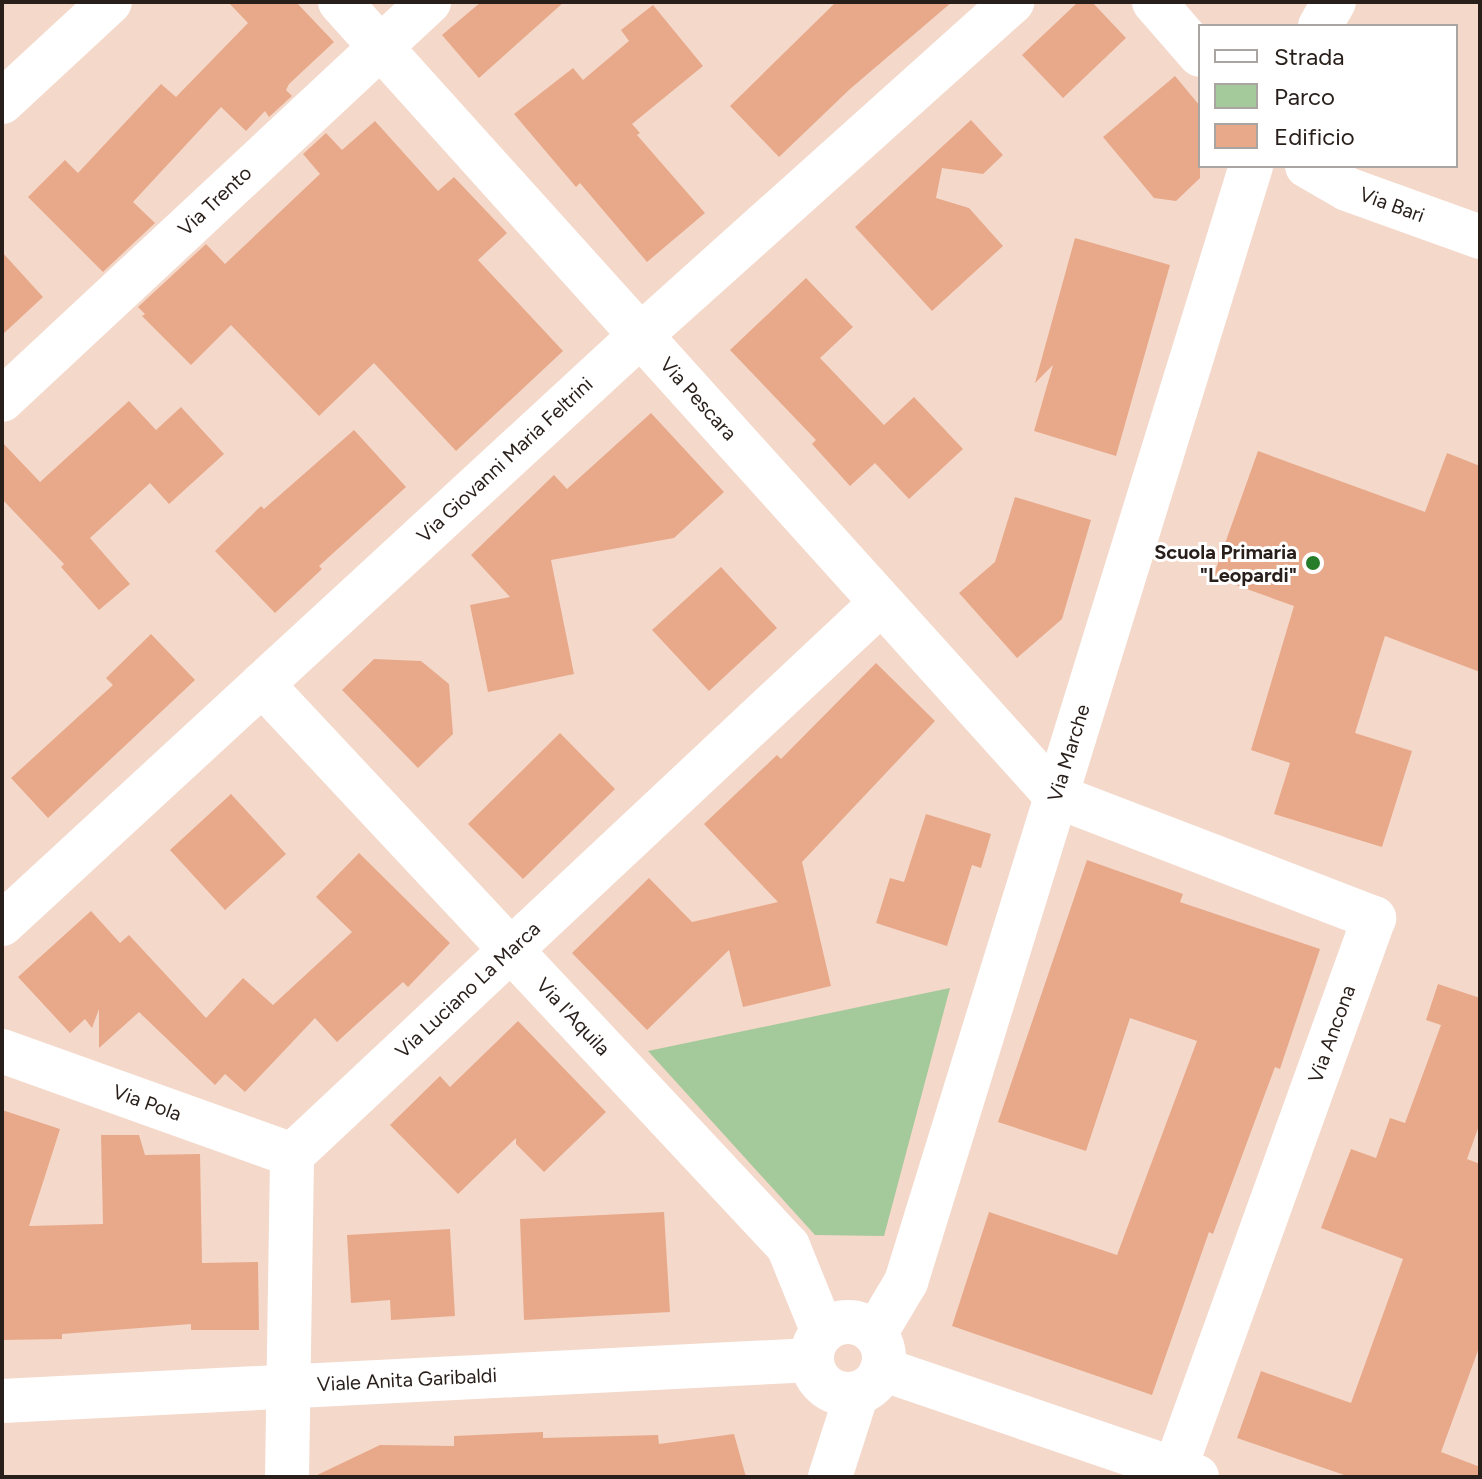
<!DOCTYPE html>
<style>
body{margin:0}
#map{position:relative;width:1482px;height:1479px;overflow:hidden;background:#f4d8ca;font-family:Figtree,sans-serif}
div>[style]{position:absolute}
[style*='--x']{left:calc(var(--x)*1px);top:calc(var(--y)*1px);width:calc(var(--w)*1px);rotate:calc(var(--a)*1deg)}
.green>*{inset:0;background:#a4c99b}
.building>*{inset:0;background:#e8a98a}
.minor>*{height:44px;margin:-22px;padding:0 22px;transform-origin:22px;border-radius:22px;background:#fff}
.minor>.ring{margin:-22px;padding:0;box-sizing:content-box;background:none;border:44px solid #fff;border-radius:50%}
.dots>*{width:22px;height:22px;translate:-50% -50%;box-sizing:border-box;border:4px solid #fff;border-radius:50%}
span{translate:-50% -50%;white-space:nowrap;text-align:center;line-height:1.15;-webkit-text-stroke:6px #fff;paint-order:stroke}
.street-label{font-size:20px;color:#291f1a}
.poi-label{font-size:20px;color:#291f1a;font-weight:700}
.right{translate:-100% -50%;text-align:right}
.frame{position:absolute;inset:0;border:4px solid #291f1a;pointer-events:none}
.legend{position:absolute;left:1198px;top:24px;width:260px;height:144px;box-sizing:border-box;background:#fff;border:2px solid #a9a5a3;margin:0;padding:10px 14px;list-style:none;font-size:24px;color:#291f1a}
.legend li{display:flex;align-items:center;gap:16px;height:40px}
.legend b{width:40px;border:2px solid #a9a5a3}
</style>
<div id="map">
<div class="green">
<div style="clip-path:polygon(950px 988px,884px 1236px,815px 1235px,648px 1051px)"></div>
</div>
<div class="building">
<div style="clip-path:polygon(228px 2px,296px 2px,334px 42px,289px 84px,286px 90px,292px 96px,269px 117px,265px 111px,246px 131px,221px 107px,133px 202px,155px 223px,103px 272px,28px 197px,65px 160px,78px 173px,161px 84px,176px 97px,248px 23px)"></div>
<div style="clip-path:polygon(481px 2px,564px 2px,479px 78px,442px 35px)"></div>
<div style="clip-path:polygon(836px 2px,952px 2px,850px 89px,779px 157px,730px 106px)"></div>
<div style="clip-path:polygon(1078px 2px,1092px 2px,1126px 38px,1063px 98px,1022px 55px)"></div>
<div style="clip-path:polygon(653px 5px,703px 66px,632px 124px,640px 133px,637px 135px,705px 213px,647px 262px,580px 183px,576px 187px,514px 114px,573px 68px,583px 80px,629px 41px,621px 30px)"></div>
<div style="clip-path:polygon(1175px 76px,1200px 106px,1200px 178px,1176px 201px,1154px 198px,1103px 137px)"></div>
<div style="clip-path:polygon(971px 120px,1003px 155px,983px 174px,942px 168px,936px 198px,969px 208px,1003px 246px,932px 311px,855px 227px)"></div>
<div style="clip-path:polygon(375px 121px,438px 191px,454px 177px,507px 233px,478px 260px,563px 351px,456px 451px,374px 363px,319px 416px,231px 325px,191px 365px,142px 316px,145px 314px,138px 307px,206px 244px,225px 264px,320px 174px,303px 154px,326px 133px,342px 150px)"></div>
<div style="clip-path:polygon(1075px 238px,1170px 265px,1116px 456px,1034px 431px,1053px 365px,1035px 383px)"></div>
<div style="clip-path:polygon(2px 252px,43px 297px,2px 335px)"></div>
<div style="clip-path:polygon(806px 278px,853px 327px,820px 358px,884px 425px,914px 397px,963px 449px,909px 499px,875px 463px,850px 486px,812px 444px,816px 440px,730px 350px)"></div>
<div style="clip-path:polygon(129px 401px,156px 430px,181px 407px,224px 454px,169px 504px,150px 483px,90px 538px,130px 584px,99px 610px,61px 567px,64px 564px,2px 499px,2px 442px,40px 482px)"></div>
<div style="clip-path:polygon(651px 413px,724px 492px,674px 538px,551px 560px,574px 674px,488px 692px,470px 605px,510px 597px,471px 555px,554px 475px,567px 489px)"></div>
<div style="clip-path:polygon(354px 430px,406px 487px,319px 566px,322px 569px,275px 613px,215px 551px,261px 506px,264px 509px)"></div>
<div style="clip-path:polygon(1258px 451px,1425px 512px,1447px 453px,1480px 466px,1480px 672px,1385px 636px,1355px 733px,1412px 751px,1382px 847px,1274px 814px,1290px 763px,1251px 750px,1294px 606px,1213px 577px)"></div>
<div style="clip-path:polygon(1015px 497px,1091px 520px,1062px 619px,1017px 658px,959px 593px,995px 562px)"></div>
<div style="clip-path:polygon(721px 567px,777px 628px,709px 691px,652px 630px)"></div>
<div style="clip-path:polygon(151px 634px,195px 680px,48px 818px,11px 778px,113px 685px,106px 678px)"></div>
<div style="clip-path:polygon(374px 659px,421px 661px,449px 684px,453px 734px,418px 768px,342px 690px)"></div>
<div style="clip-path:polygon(876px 663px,935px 721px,802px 862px,831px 986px,743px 1007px,729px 950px,647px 1030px,572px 953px,649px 878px,692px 922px,778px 902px,704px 824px,777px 755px,781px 759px)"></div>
<div style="clip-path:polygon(560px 733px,615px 789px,523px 879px,468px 824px)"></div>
<div style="clip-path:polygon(231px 794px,286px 854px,225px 910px,170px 850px)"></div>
<div style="clip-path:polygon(926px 814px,991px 834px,981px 868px,972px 865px,947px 946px,876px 923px,890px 878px,904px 882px)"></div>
<div style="clip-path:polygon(359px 853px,450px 943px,408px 987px,403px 982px,337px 1042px,315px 1018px,245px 1092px,225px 1074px,215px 1085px,139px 1012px,99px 1048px,99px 1009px,92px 1028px,85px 1019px,70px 1033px,18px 977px,91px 911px,120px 943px,129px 935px,206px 1018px,243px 978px,273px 1005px,352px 932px,316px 897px)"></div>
<div style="clip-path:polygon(1087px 860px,1183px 894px,1180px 902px,1320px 949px,1280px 1069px,1275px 1067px,1213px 1234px,1209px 1232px,1152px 1395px,952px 1326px,989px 1212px,1117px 1255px,1197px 1041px,1130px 1018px,1086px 1151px,998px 1122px)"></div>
<div style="clip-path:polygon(1438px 984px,1480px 998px,1480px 1123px,1467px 1159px,1480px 1164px,1480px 1345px,1441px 1452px,1480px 1467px,1480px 1477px,1350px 1477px,1237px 1438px,1261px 1371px,1351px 1403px,1403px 1259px,1321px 1228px,1351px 1149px,1376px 1158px,1390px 1118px,1405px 1123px,1441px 1025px,1426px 1020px)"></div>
<div style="clip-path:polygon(518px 1021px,606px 1112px,544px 1172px,516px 1144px,516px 1138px,458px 1194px,390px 1125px,440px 1076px,450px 1087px)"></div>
<div style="clip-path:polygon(2px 1110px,60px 1129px,29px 1226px,103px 1224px,101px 1135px,139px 1135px,145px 1155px,200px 1154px,202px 1263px,258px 1262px,259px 1330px,191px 1330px,191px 1324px,62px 1334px,62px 1339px,2px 1340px)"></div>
<div style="clip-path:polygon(664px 1212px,670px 1312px,524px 1320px,520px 1219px)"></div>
<div style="clip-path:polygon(450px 1229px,455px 1316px,391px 1320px,390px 1300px,351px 1303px,347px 1235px)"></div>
<div style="clip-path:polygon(543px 1432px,543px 1438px,658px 1435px,659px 1444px,734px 1434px,746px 1477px,313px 1477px,380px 1445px,454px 1446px,454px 1436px)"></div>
</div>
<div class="minor">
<div style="--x:340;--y:2;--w:1069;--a:47.96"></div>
<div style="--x:1056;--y:796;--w:341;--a:21"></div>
<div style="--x:1374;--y:918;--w:586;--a:109.86"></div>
<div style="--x:1154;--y:2;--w:70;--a:49"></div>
<div style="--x:1320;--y:26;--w:28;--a:-60"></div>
<div style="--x:2;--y:102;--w:147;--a:-42.8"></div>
<div style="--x:1307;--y:166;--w:46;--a:29.9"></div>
<div style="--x:1347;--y:189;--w:141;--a:19.8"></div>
<div style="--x:2;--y:400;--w:584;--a:-42.99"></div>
<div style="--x:262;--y:684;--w:770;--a:46.9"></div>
<div style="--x:788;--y:1246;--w:93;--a:67.9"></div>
<div style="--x:2;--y:924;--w:869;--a:-42.67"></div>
<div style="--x:641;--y:335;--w:499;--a:-41.9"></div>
<div style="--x:2;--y:1051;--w:308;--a:19.7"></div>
<div class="ring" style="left:812px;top:1322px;width:28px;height:28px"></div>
<div style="--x:875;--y:1334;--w:61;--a:-59.2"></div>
<div style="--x:906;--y:1282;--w:1168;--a:-72.82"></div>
<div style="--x:882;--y:1369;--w:333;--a:18.9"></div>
<div style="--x:2;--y:1401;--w:811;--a:-2.9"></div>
<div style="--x:287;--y:1477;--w:322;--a:-89.1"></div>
<div style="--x:292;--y:1155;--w:806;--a:-43.14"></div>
<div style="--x:830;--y:1477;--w:88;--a:-72.2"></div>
</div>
<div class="dots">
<div style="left:1313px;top:563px;background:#277c2a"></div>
</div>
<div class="street-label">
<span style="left:215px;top:201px;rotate:-43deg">Via Trento</span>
<span style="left:1392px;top:205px;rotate:20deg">Via Bari</span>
<span style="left:698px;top:399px;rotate:48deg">Via Pescara</span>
<span style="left:505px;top:460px;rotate:-43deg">Via Giovanni Maria Feltrini</span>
<span style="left:1069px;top:753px;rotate:-73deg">Via Marche</span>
<span style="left:468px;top:990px;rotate:-43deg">Via Luciano La Marca</span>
<span style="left:573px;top:1017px;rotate:47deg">Via l'Aquila</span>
<span style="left:1332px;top:1034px;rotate:-70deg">Via Ancona</span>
<span style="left:147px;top:1103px;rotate:20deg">Via Pola</span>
<span style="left:407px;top:1380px;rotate:-3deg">Viale Anita Garibaldi</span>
</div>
<div class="poi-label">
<span class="right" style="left:1297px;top:564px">Scuola Primaria<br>"Leopardi"</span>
</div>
<div class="frame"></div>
<ul class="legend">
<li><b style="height:10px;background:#fff"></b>Strada</li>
<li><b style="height:22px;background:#a4c99b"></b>Parco</li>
<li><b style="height:22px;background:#e8a98a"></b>Edificio</li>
</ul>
</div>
